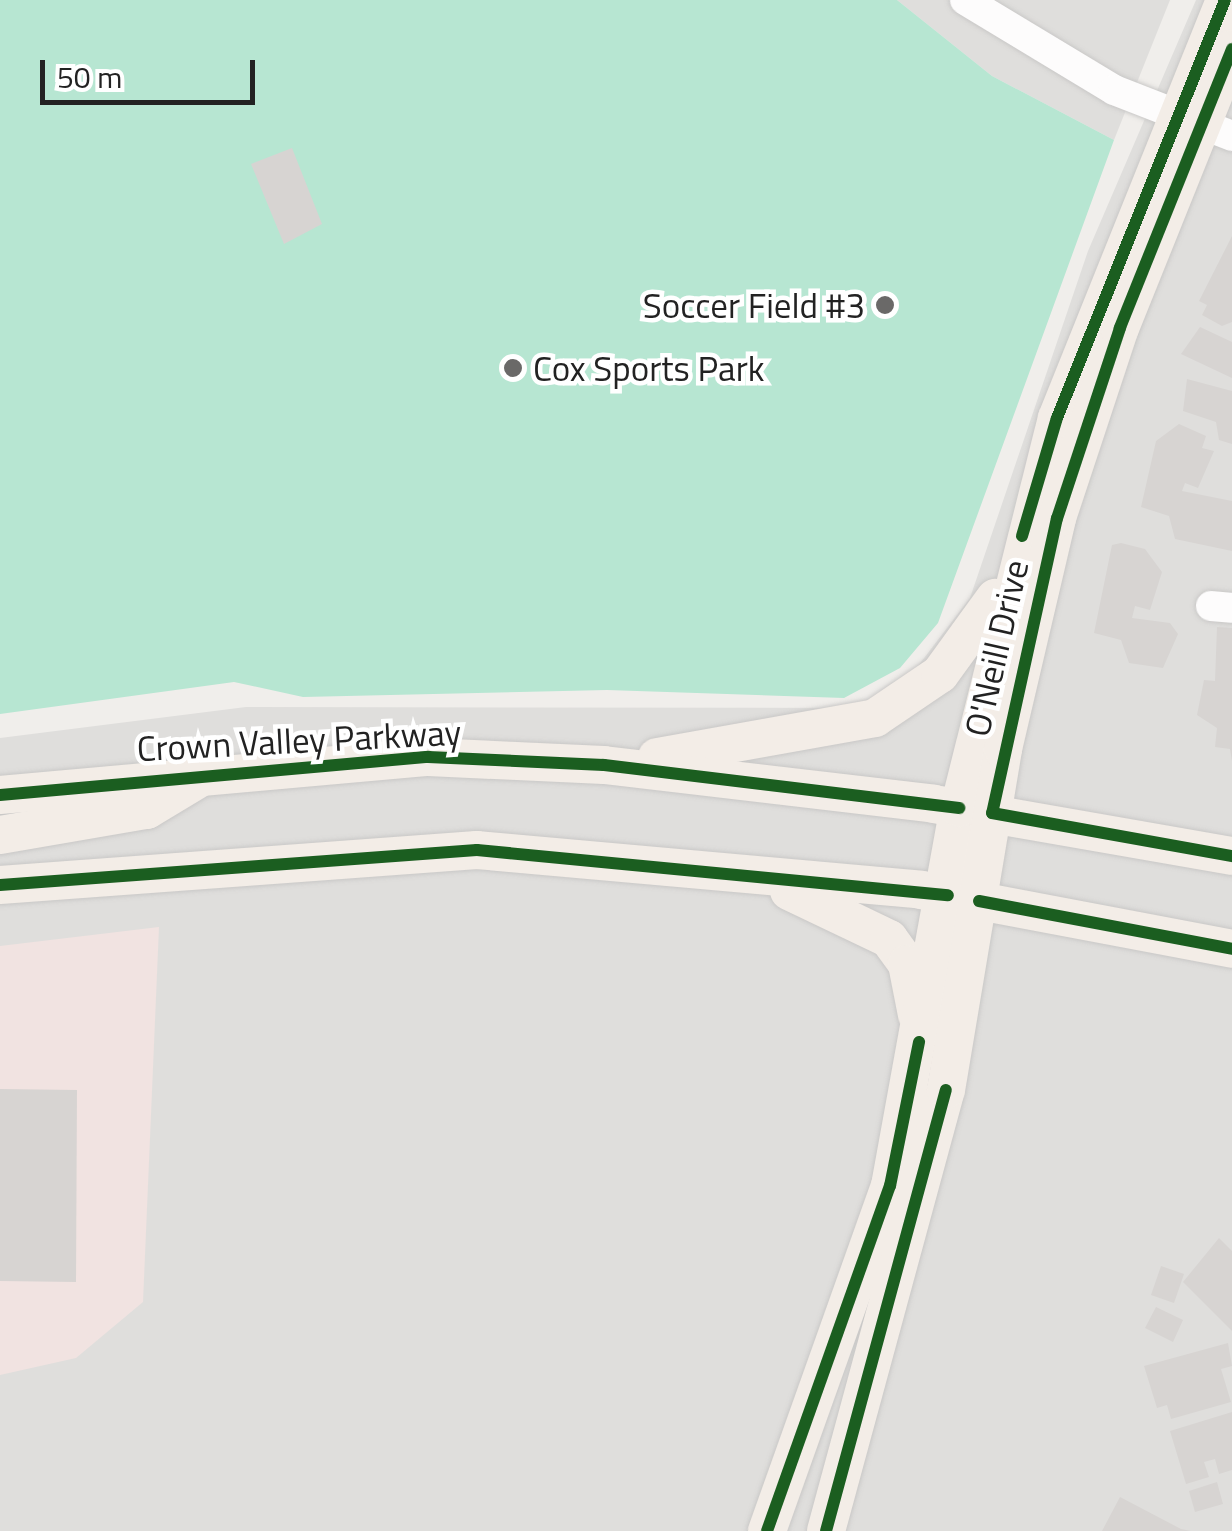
<!DOCTYPE html>
<style>
body{margin:0}
#map{position:relative;width:1232px;height:1531px;overflow:hidden;background:#f0eeeb;font-family:"Titillium Web",sans-serif}
div>[style]{position:absolute}
[style*='--x']{left:calc(var(--x)*1px);top:calc(var(--y)*1px);width:calc(var(--w)*1px);rotate:calc(var(--a)*1deg)}
.residential>*{inset:0;background:#dfdedc}
.commercial>*{inset:0;background:#f1e3e1}
.pitch>*{inset:0;background:#b7e6d2}
.building>*{inset:0;background:#d7d4d2}
.roads{filter:drop-shadow(0 0 2px #c9c8c7) drop-shadow(0 0 2px #c9c8c7)}
.minor>*{height:30px;margin:-15px;padding:0 15px;transform-origin:15px;border-radius:15px;background:#fdfcfc}
.major>*{height:38px;margin:-19px;padding:0 19px;transform-origin:19px;border-radius:19px;background:#f3ede7}
.cycleway>*{height:12px;margin:-6px;padding:0 6px;transform-origin:6px;border-radius:6px;background:#1b5e20}
.dots>*{width:28px;height:28px;translate:-50% -50%;box-sizing:border-box;border:5px solid #fff;border-radius:50%}
span{translate:-50% -50%;white-space:nowrap;text-align:center;line-height:1.15;-webkit-text-stroke:9px #fff;paint-order:stroke}
.poi-label{font-size:35px;color:#222}
.right{translate:-100% -50%;text-align:right}
.left{translate:0 -50%;text-align:left}
.street-label{font-size:35px;color:#222}
.scale{position:absolute;left:40px;top:60px;width:215px;height:45px;box-sizing:border-box;border:5px solid #222;border-top:0;padding-left:12px;font-size:30px;line-height:35px;white-space:nowrap;color:#222;-webkit-text-stroke:8px #fff;paint-order:stroke}
</style>
<div id="map">
<div class="residential">
<div style="clip-path:polygon(897px 0,1170px 0,1114px 140px,992px 76px)"></div>
<div style="clip-path:polygon(1196px 0,1232px 0,1232px 1531px,0 1531px,0 738px,246px 707px,857px 708px,905px 683px,970px 598px,1088px 251px)"></div>
</div>
<div class="commercial">
<div style="clip-path:polygon(159px 927px,143px 1302px,76px 1358px,0 1375px,0 946px)"></div>
</div>
<div class="pitch">
<div style="clip-path:polygon(0 0,897px 0,992px 76px,1114px 140px,938px 623px,900px 668px,844px 698px,607px 690px,303px 697px,234px 682px,0 714px)"></div>
</div>
<div class="building">
<div style="clip-path:polygon(292px 148px,322px 224px,284px 244px,251px 164px)"></div>
<div style="clip-path:polygon(1232px 236px,1232px 322px,1222px 326px,1202px 315px,1207px 305px,1199px 301px)"></div>
<div style="clip-path:polygon(1200px 327px,1232px 342px,1232px 378px,1181px 354px)"></div>
<div style="clip-path:polygon(1187px 379px,1232px 391px,1232px 444px,1219px 440px,1216px 422px,1183px 411px)"></div>
<div style="clip-path:polygon(1179px 424px,1206px 436px,1202px 448px,1214px 451px,1198px 488px,1185px 483px,1182px 491px,1232px 501px,1232px 551px,1175px 539px,1169px 516px,1141px 507px,1156px 441px)"></div>
<div style="clip-path:polygon(1121px 543px,1145px 549px,1162px 572px,1150px 610px,1135px 606px,1132px 618px,1170px 623px,1178px 634px,1163px 668px,1129px 663px,1121px 640px,1094px 633px,1112px 545px)"></div>
<div style="clip-path:polygon(1217px 627px,1232px 628px,1232px 761px,1230px 749px,1215px 747px,1217px 728px,1197px 715px,1204px 680px,1215px 681px)"></div>
<div style="clip-path:polygon(0 1089px,77px 1090px,76px 1282px,0 1281px)"></div>
<div style="clip-path:polygon(1219px 1238px,1232px 1251px,1232px 1331px,1183px 1282px)"></div>
<div style="clip-path:polygon(1161px 1266px,1184px 1274px,1174px 1303px,1151px 1295px)"></div>
<div style="clip-path:polygon(1156px 1307px,1183px 1320px,1173px 1342px,1145px 1328px)"></div>
<div style="clip-path:polygon(1228px 1343px,1232px 1366px,1221px 1369px,1231px 1402px,1171px 1419px,1167px 1405px,1157px 1408px,1144px 1366px)"></div>
<div style="clip-path:polygon(1232px 1412px,1232px 1470px,1219px 1474px,1215px 1459px,1204px 1462px,1209px 1477px,1186px 1484px,1170px 1431px)"></div>
<div style="clip-path:polygon(1217px 1482px,1223px 1504px,1195px 1512px,1189px 1491px)"></div>
<div style="clip-path:polygon(1120px 1497px,1181px 1529px,1191px 1531px,1102px 1531px)"></div>
</div>
<div class="roads">
<div class="minor">
<div style="--x:965;--y:0;--w:174;--a:31.1"></div>
<div style="--x:1114;--y:90;--w:127;--a:21.3"></div>
<div style="--x:1211;--y:606;--w:21;--a:5"></div>
</div>
<div class="major">
<div style="--x:657;--y:757;--w:221;--a:-10.1"></div>
<div style="--x:875;--y:718;--w:78;--a:-34.1"></div>
<div style="--x:940;--y:674;--w:94;--a:-54.1"></div>
<div style="--x:0;--y:795;--w:430;--a:-5.1"></div>
<div style="--x:428;--y:757;--w:176;--a:2.6"></div>
<div style="--x:604;--y:765;--w:332;--a:6.7"></div>
<div style="--x:934;--y:804;--w:303;--a:9.9"></div>
<div style="--x:0;--y:835;--w:149;--a:-9.7"></div>
<div style="--x:147;--y:810;--w:62;--a:-31.1"></div>
<div style="--x:0;--y:885;--w:478;--a:-4.2"></div>
<div style="--x:477;--y:850;--w:446;--a:5.1"></div>
<div style="--x:921;--y:890;--w:317;--a:10.7"></div>
<div style="--x:789;--y:891;--w:111;--a:25.6"></div>
<div style="--x:889;--y:939;--w:31;--a:54"></div>
<div style="--x:907;--y:964;--w:52;--a:78.9"></div>
<div style="--x:767;--y:1531;--w:366;--a:-70.4"></div>
<div style="--x:890;--y:1186;--w:384;--a:-79.7"></div>
<div style="--x:959;--y:808;--w:402;--a:-75.9"></div>
<div style="--x:1057;--y:418;--w:450;--a:-68.1"></div>
<div style="--x:826;--y:1531;--w:457;--a:-74.8"></div>
<div style="--x:946;--y:1090;--w:346;--a:-80.5"></div>
<div style="--x:1003;--y:749;--w:237;--a:-76.8"></div>
<div style="--x:1057;--y:518;--w:200;--a:-71.7"></div>
<div style="--x:1120;--y:328;--w:301;--a:-68.1"></div>
</div>
</div>
<div class="cycleway">
<div style="--x:1232;--y:49;--w:301;--a:111.9"></div>
<div style="--x:1120;--y:328;--w:200;--a:108.3"></div>
<div style="--x:1057;--y:518;--w:302;--a:102.4"></div>
<div style="--x:992;--y:813;--w:244;--a:10.2"></div>
<div style="--x:1022;--y:536;--w:123;--a:-73.5"></div>
<div style="--x:1057;--y:418;--w:450;--a:-68.1"></div>
<div style="--x:0;--y:795;--w:430;--a:-5.1"></div>
<div style="--x:428;--y:757;--w:176;--a:2.6"></div>
<div style="--x:604;--y:765;--w:358;--a:6.9"></div>
<div style="--x:0;--y:885;--w:478;--a:-4.2"></div>
<div style="--x:477;--y:850;--w:473;--a:5.5"></div>
<div style="--x:979;--y:901;--w:258;--a:10.7"></div>
<div style="--x:767;--y:1531;--w:366;--a:-70.4"></div>
<div style="--x:890;--y:1186;--w:147;--a:-78.6"></div>
<div style="--x:826;--y:1531;--w:457;--a:-74.8"></div>
</div>
<div class="dots">
<div style="left:885px;top:305px;background:#6a6968"></div>
<div style="left:513px;top:368px;background:#6a6968"></div>
</div>
<div class="poi-label">
<span class="right" style="left:865px;top:305px">Soccer Field #3</span>
<span class="left" style="left:533px;top:368px">Cox Sports Park</span>
</div>
<div class="street-label">
<span style="left:996px;top:648px;rotate:-77deg">O'Neill Drive</span>
<span style="left:299px;top:740px;rotate:-3deg">Crown Valley Parkway</span>
</div>
<div class="scale">50 m</div>
</div>
